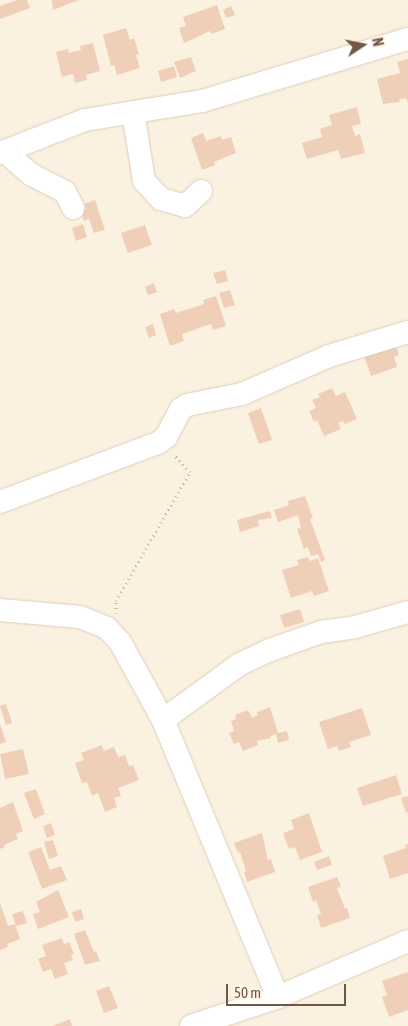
<!DOCTYPE html>
<style>
body{margin:0}
#map{position:relative;width:408px;height:1026px;overflow:hidden;background:#fbf1e0;font-family:"Asap Condensed",sans-serif}
div>[style]{position:absolute}
[style*='--x']{left:calc(var(--x)*1px);top:calc(var(--y)*1px);width:calc(var(--w)*1px);rotate:calc(var(--a)*1deg)}
.building>*{inset:0;background:#f0cfb8}
.path>*{height:3px;margin-top:-1.5px;transform-origin:0;background:repeating-linear-gradient(90deg,#d4b29c 0 1px,transparent 0 5px)}
.roads{filter:drop-shadow(0 0 1px #dfcdbc) drop-shadow(0 0 1px #dfcdbc)}
.minor>*{height:22px;margin:-11px;padding:0 11px;transform-origin:11px;border-radius:11px;background:#fff}
span{translate:-50% -50%;white-space:nowrap;text-align:center;line-height:1.15;-webkit-text-stroke:5px #fff5e6;paint-order:stroke}
.north{position:absolute;left:338px;top:20px;width:50px;height:50px;-webkit-text-stroke:4px #fff5e6;paint-order:stroke;rotate:79deg;font-size:14px;font-weight:700;line-height:20px;text-align:center;color:#715748}
.north::after{content:'';display:block;margin:auto;width:18px;height:22px;background:#715748;clip-path:polygon(50% 0,100% 100%,50% 72%,0 100%)}
.scale{position:absolute;left:226px;top:984px;width:120px;height:22px;box-sizing:border-box;border:2px solid #715748;border-top:0;padding-left:6px;font-size:15px;line-height:18px;white-space:nowrap;color:#715748;-webkit-text-stroke:4px #fff5e6;paint-order:stroke}
</style>
<div id="map">
<div class="building">
<div style="clip-path:polygon(17px 0,27px 0,30px 8px,0 19px,0 6px)"></div>
<div style="clip-path:polygon(52px 0,79px 0,53px 10px)"></div>
<div style="clip-path:polygon(217px 5px,225px 29px,211px 34px,210px 31px,184px 43px,179px 28px,186px 26px,183px 17px)"></div>
<div style="clip-path:polygon(231px 6px,235px 15px,226px 18px,223px 10px)"></div>
<div style="clip-path:polygon(126px 28px,130px 40px,134px 38px,139px 54px,136px 55px,140px 68px,117px 75px,114px 65px,111px 66px,103px 35px)"></div>
<div style="clip-path:polygon(93px 43px,100px 71px,86px 75px,87px 80px,75px 83px,73px 74px,62px 77px,56px 52px,68px 49px,69px 53px,81px 50px,80px 46px)"></div>
<div style="clip-path:polygon(191px 57px,196px 71px,180px 78px,174px 62px)"></div>
<div style="clip-path:polygon(408px 59px,408px 102px,406px 98px,399px 99px,400px 102px,383px 104px,377px 79px,400px 73px,397px 62px)"></div>
<div style="clip-path:polygon(174px 66px,177px 77px,161px 82px,158px 71px)"></div>
<div style="clip-path:polygon(357px 107px,361px 124px,352px 126px,355px 136px,360px 134px,365px 153px,341px 159px,338px 150px,307px 159px,302px 143px,322px 137px,320px 129px,332px 125px,329px 115px)"></div>
<div style="clip-path:polygon(203px 133px,206px 141px,221px 136px,222px 140px,231px 137px,236px 153px,214px 162px,215px 165px,202px 170px,191px 138px)"></div>
<div style="clip-path:polygon(95px 200px,105px 230px,94px 233px,89px 219px,84px 221px,81px 211px,86px 209px,84px 204px)"></div>
<div style="clip-path:polygon(83px 224px,87px 237px,76px 241px,72px 228px)"></div>
<div style="clip-path:polygon(145px 225px,152px 245px,128px 253px,121px 233px)"></div>
<div style="clip-path:polygon(225px 270px,228px 281px,217px 284px,213px 273px)"></div>
<div style="clip-path:polygon(154px 283px,157px 292px,148px 295px,145px 287px)"></div>
<div style="clip-path:polygon(230px 290px,235px 305px,224px 308px,219px 293px)"></div>
<div style="clip-path:polygon(216px 296px,226px 326px,213px 330px,211px 324px,182px 334px,184px 341px,170px 346px,160px 314px,174px 309px,176px 313px,204px 304px,203px 300px)"></div>
<div style="clip-path:polygon(153px 324px,156px 335px,149px 338px,145px 327px)"></div>
<div style="clip-path:polygon(395px 343px,399px 355px,394px 357px,397px 367px,371px 376px,363px 353px)"></div>
<div style="clip-path:polygon(332px 388px,336px 396px,345px 392px,357px 419px,345px 424px,343px 421px,338px 423px,341px 429px,324px 436px,317px 420px,314px 422px,309px 411px,316px 408px,312px 400px,320px 397px,318px 394px)"></div>
<div style="clip-path:polygon(261px 408px,272px 440px,259px 444px,248px 413px)"></div>
<div style="clip-path:polygon(305px 496px,313px 518px,310px 519px,325px 560px,321px 562px,318px 554px,311px 556px,308px 547px,304px 549px,297px 529px,301px 528px,298px 515px,278px 522px,274px 510px,289px 505px,288px 501px)"></div>
<div style="clip-path:polygon(270px 511px,272px 518px,258px 520px,259px 526px,240px 532px,237px 520px)"></div>
<div style="clip-path:polygon(308px 557px,310px 561px,318px 558px,329px 591px,314px 596px,312px 591px,291px 598px,282px 570px,299px 565px,297px 560px)"></div>
<div style="clip-path:polygon(300px 609px,304px 622px,284px 628px,280px 615px)"></div>
<div style="clip-path:polygon(6px 704px,12px 723px,6px 725px,0 706px)"></div>
<div style="clip-path:polygon(270px 707px,278px 733px,287px 731px,289px 740px,278px 743px,276px 734px,270px 736px,271px 738px,257px 741px,258px 745px,243px 751px,239px 742px,234px 744px,229px 733px,234px 731px,231px 721px,236px 719px,235px 715px,248px 710px,252px 718px,258px 715px,257px 712px)"></div>
<div style="clip-path:polygon(362px 708px,371px 735px,349px 742px,351px 747px,339px 751px,337px 746px,328px 749px,319px 722px)"></div>
<div style="clip-path:polygon(0 724px,6px 742px,0 744px)"></div>
<div style="clip-path:polygon(102px 745px,104px 751px,114px 747px,118px 757px,125px 755px,129px 766px,133px 765px,139px 780px,118px 788px,121px 796px,114px 798px,117px 807px,105px 812px,98px 793px,92px 796px,87px 782px,82px 783px,75px 763px,84px 760px,81px 753px)"></div>
<div style="clip-path:polygon(23px 749px,29px 774px,5px 779px,0 754px)"></div>
<div style="clip-path:polygon(396px 775px,402px 794px,363px 806px,357px 788px)"></div>
<div style="clip-path:polygon(36px 789px,45px 814px,34px 819px,24px 793px)"></div>
<div style="clip-path:polygon(408px 796px,408px 812px,406px 813px,401px 798px)"></div>
<div style="clip-path:polygon(13px 802px,23px 831px,16px 834px,18px 839px,4px 845px,5px 847px,0 849px,0 808px)"></div>
<div style="clip-path:polygon(309px 813px,322px 852px,300px 860px,295px 847px,289px 849px,283px 833px,294px 829px,291px 820px)"></div>
<div style="clip-path:polygon(51px 823px,55px 835px,47px 838px,43px 826px)"></div>
<div style="clip-path:polygon(262px 833px,268px 860px,271px 859px,275px 872px,247px 882px,244px 872px,246px 871px,240px 852px,238px 853px,234px 843px)"></div>
<div style="clip-path:polygon(53px 840px,58px 856px,49px 859px,44px 842px)"></div>
<div style="clip-path:polygon(408px 844px,408px 873px,390px 879px,383px 856px,406px 848px,405px 845px)"></div>
<div style="clip-path:polygon(41px 847px,50px 870px,61px 866px,67px 880px,42px 889px,28px 852px)"></div>
<div style="clip-path:polygon(329px 856px,332px 865px,317px 870px,314px 862px)"></div>
<div style="clip-path:polygon(337px 877px,341px 887px,337px 888px,345px 909px,347px 908px,350px 918px,321px 928px,317px 915px,321px 914px,316px 900px,313px 902px,308px 887px)"></div>
<div style="clip-path:polygon(58px 890px,69px 917px,38px 929px,33px 914px,40px 912px,36px 902px)"></div>
<div style="clip-path:polygon(0 903px,8px 926px,15px 924px,20px 939px,7px 944px,8px 947px,0 950px)"></div>
<div style="clip-path:polygon(81px 909px,84px 919px,75px 922px,72px 912px)"></div>
<div style="clip-path:polygon(23px 911px,27px 923px,16px 926px,12px 914px)"></div>
<div style="clip-path:polygon(85px 930px,94px 952px,96px 951px,100px 961px,85px 965px,74px 934px)"></div>
<div style="clip-path:polygon(62px 938px,64px 944px,69px 942px,74px 954px,71px 955px,73px 960px,64px 963px,68px 974px,55px 979px,51px 969px,43px 972px,38px 959px,46px 956px,42px 945px)"></div>
<div style="clip-path:polygon(408px 972px,408px 1010px,389px 1017px,382px 997px,387px 995px,382px 981px)"></div>
<div style="clip-path:polygon(109px 986px,118px 1008px,104px 1013px,96px 991px)"></div>
<div style="clip-path:polygon(70px 1019px,72px 1026px,52px 1026px)"></div>
</div>
<div class="path">
<div style="--x:116;--y:613;--w:12;--a:-90"></div>
<div style="--x:116;--y:601;--w:149;--a:-60.2"></div>
<div style="--x:190;--y:472;--w:24;--a:-132"></div>
</div>
<div class="roads">
<div class="minor">
<div style="--x:133;--y:112;--w:70;--a:80.9"></div>
<div style="--x:144;--y:181;--w:25;--a:47"></div>
<div style="--x:161;--y:199;--w:25;--a:16"></div>
<div style="--x:185;--y:206;--w:22;--a:-43"></div>
<div style="--x:4;--y:151;--w:37;--a:41"></div>
<div style="--x:32;--y:175;--w:37;--a:27"></div>
<div style="--x:65;--y:192;--w:18;--a:63"></div>
<div style="--x:0;--y:153;--w:91;--a:-21.2"></div>
<div style="--x:85;--y:120;--w:119;--a:-9.2"></div>
<div style="--x:202;--y:101;--w:215;--a:-16.8"></div>
<div style="--x:0;--y:502;--w:169;--a:-20.5"></div>
<div style="--x:158;--y:443;--w:10;--a:-37"></div>
<div style="--x:166;--y:437;--w:32;--a:-62"></div>
<div style="--x:181;--y:409;--w:7;--a:-34"></div>
<div style="--x:187;--y:405;--w:56;--a:-11.3"></div>
<div style="--x:242;--y:394;--w:95;--a:-23.6"></div>
<div style="--x:329;--y:356;--w:83;--a:-16.9"></div>
<div style="--x:0;--y:610;--w:80;--a:5"></div>
<div style="--x:80;--y:617;--w:29;--a:22"></div>
<div style="--x:107;--y:628;--w:19;--a:47"></div>
<div style="--x:120;--y:642;--w:89;--a:61.1"></div>
<div style="--x:163;--y:720;--w:300;--a:67.5"></div>
<div style="--x:163;--y:720;--w:95;--a:-36"></div>
<div style="--x:240;--y:664;--w:33;--a:-25"></div>
<div style="--x:270;--y:650;--w:54;--a:-19.4"></div>
<div style="--x:321;--y:632;--w:34;--a:-8"></div>
<div style="--x:355;--y:627;--w:55;--a:-15.8"></div>
<div style="--x:191;--y:1026;--w:92;--a:-18.4"></div>
<div style="--x:278;--y:997;--w:142;--a:-23.3"></div>
</div>
</div>
<div class="north">N</div>
<div class="scale">50 m</div>
</div>
